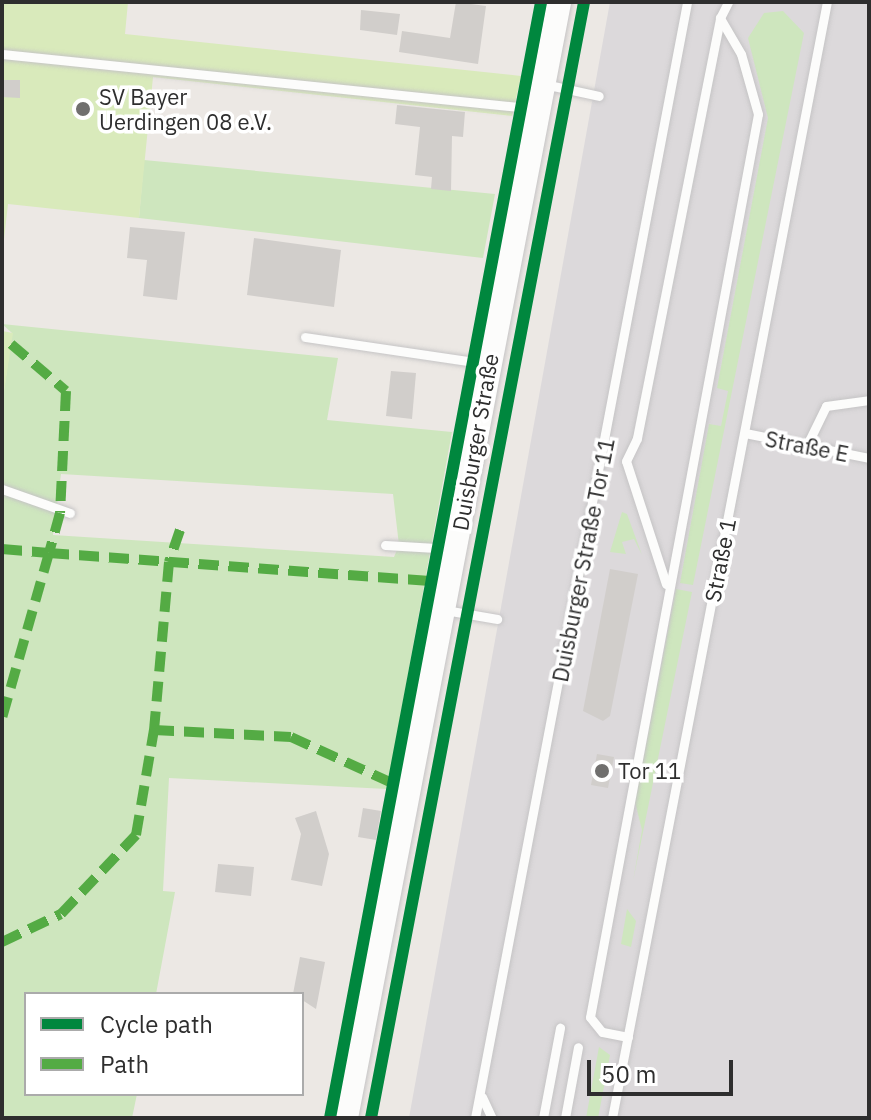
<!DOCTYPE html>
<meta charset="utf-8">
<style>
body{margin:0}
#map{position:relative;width:871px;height:1120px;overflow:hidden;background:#ece8e4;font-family:"IBM Plex Sans",sans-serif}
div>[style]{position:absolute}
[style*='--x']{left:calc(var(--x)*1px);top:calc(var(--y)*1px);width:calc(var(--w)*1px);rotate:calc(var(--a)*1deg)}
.industrial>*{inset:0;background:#dcd9db}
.green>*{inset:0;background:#cee6be}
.pitch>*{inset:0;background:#d9eabb}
.building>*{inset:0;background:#d1cecb}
.roads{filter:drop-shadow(0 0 2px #c5c4c5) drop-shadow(0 0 2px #c5c4c5)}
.lane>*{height:9px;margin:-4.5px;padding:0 4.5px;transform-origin:4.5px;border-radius:4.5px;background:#fcfcfb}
.secondary>*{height:24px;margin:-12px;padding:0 12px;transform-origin:12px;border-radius:12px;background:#fcfcfb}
.quiet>*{height:10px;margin-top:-5px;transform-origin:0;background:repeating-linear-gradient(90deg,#54ab44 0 20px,transparent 0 30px)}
.cycleway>*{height:12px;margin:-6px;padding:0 6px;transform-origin:6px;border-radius:6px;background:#00873e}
.dots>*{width:22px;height:22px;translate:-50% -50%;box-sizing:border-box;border:4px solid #fff;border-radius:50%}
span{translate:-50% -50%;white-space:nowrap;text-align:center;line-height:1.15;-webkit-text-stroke:7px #fff;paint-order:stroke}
.poi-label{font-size:22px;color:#2e2e2e}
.left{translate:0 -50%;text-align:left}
.street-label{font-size:22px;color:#2e2e2e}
.frame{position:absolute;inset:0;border:4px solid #2e2e2e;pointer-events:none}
.legend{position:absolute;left:24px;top:992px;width:280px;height:104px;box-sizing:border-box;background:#fff;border:2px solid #ababab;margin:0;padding:10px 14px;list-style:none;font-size:24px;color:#2e2e2e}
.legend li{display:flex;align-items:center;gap:16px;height:40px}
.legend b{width:40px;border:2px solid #ababab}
.scale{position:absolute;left:587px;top:1060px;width:146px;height:36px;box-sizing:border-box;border:4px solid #2e2e2e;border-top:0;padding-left:10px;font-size:24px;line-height:28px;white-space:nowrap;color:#2e2e2e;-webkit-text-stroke:6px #fff;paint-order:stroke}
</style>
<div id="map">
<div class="industrial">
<div style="clip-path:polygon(610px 2px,869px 2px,869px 1118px,409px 1118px)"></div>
</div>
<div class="green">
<div style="clip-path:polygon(783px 11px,804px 33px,693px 585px,680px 583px,709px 424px,721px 426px,728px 391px,717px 388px,768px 118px,748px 38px,764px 13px)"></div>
<div style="clip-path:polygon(144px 160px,495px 194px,483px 258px,139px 218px)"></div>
<div style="clip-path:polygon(evenodd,2px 324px,338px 358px,327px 420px,452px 432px,387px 789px,169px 778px,163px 891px,175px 892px,156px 994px,26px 994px,26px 1094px,137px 1094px,132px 1118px,2px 1118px,2px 405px,12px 333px,2px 324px,61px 474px,393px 494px,399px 545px,394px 557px,53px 535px,61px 474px)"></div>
<div style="clip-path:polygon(622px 512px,627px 514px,642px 555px,634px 539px,622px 542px,626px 554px,610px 552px)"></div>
<div style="clip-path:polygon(676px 589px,692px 592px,633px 881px,642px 830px,635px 802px)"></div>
<div style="clip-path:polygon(627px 909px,636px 921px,631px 947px,621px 944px)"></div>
<div style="clip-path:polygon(599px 1047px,610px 1055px,598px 1118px,586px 1118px)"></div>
</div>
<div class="pitch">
<div style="clip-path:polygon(2px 2px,128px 2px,125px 34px,521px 76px,512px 116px,153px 77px,139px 218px,8px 204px,2px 257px)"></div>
<div style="clip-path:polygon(2px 331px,13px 333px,2px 405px)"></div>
</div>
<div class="building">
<div style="clip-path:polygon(456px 2px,486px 6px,478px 64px,399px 52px,402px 31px,450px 38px)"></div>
<div style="clip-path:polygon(361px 10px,400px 14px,397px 35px,360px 30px)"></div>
<div style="clip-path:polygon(2px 80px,20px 80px,20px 98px,2px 97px)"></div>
<div style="clip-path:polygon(397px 105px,465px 112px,463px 137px,452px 136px,451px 191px,431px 189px,432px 177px,415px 175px,420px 127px,395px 124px)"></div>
<div style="clip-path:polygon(130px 227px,185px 232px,177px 300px,143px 296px,147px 260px,127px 258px)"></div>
<div style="clip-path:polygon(254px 238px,341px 250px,334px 307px,247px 295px)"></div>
<div style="clip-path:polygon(391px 371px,416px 373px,412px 419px,386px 416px)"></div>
<div style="clip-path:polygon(610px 569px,638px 574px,610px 716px,603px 721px,583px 711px)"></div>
<div style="clip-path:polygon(597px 754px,614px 757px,608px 788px,591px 785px)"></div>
<div style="clip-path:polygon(363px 808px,381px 811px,376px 840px,358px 837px)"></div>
<div style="clip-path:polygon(316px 811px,329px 854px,322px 886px,291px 880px,301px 834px,295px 818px)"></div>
<div style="clip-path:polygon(218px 864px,254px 867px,251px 896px,215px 892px)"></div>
<div style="clip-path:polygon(300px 957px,325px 962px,316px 1009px,293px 994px)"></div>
</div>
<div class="roads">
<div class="lane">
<div style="--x:2;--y:54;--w:539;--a:5.86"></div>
<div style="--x:544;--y:84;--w:56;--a:12.3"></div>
<div style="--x:305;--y:337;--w:184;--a:8.4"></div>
<div style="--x:745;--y:433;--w:126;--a:11.4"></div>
<div style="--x:807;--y:445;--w:43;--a:-64"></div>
<div style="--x:826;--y:406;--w:43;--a:-7.9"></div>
<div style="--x:2;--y:489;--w:72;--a:19.4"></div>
<div style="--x:385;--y:545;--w:68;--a:3.4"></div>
<div style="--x:666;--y:584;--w:129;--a:-108"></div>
<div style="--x:626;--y:461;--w:25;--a:-64"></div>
<div style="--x:637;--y:438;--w:428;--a:-78.8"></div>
<div style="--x:445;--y:610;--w:53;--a:9.8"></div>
<div style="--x:628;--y:1037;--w:26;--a:-169"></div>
<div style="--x:602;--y:1032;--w:19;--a:-129"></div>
<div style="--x:590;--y:1017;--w:918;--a:-79.46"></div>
<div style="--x:758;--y:114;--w:62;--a:-105.8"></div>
<div style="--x:741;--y:54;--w:42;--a:-120.3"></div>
<div style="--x:720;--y:18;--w:18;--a:-63"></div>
<div style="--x:482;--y:1097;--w:23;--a:65"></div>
<div style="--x:475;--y:1118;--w:1136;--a:-79.24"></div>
<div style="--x:543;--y:1118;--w:92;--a:-79.3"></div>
<div style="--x:565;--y:1118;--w:72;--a:-79.6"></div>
<div style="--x:612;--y:1118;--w:1137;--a:-79.1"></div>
</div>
<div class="secondary">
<div style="--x:346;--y:1118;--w:1136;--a:-79.19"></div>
</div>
</div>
<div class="quiet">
<div style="--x:11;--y:344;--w:72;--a:40.5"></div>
<div style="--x:66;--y:391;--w:122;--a:92.8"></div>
<div style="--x:60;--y:513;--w:41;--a:105.4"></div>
<div style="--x:49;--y:553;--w:382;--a:4.2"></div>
<div style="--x:180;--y:530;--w:34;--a:109"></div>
<div style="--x:169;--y:562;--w:169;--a:95.1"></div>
<div style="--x:154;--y:730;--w:137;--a:2.9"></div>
<div style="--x:291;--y:737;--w:111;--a:24.5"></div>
<div style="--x:2;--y:549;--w:47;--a:4.9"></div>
<div style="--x:49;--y:553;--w:172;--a:105.9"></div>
<div style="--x:2;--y:942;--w:65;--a:-25.4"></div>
<div style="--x:61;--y:914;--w:109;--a:-46.5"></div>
<div style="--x:136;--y:835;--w:107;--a:-80.3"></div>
</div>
<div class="cycleway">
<div style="--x:330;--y:1118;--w:1136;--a:-79.29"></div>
<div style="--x:371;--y:1118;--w:1136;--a:-79.19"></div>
</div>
<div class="dots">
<div style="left:83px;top:109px;background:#706f6e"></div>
<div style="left:602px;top:771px;background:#706f6e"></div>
</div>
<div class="poi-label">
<span class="left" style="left:99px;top:109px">SV Bayer<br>Uerdingen 08 e.V.</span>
<span class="left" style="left:618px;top:771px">Tor 11</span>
</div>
<div class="street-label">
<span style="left:475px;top:442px;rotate:-80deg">Duisburger Straße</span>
<span style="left:807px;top:446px;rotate:11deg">Straße E</span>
<span style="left:583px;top:560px;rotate:-79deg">Duisburger Straße Tor 11</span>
<span style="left:720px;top:560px;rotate:-79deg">Straße 1</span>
</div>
<div class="frame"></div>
<ul class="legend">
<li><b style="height:10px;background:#00873e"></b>Cycle path</li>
<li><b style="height:10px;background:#54ab44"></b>Path</li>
</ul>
<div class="scale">50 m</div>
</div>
